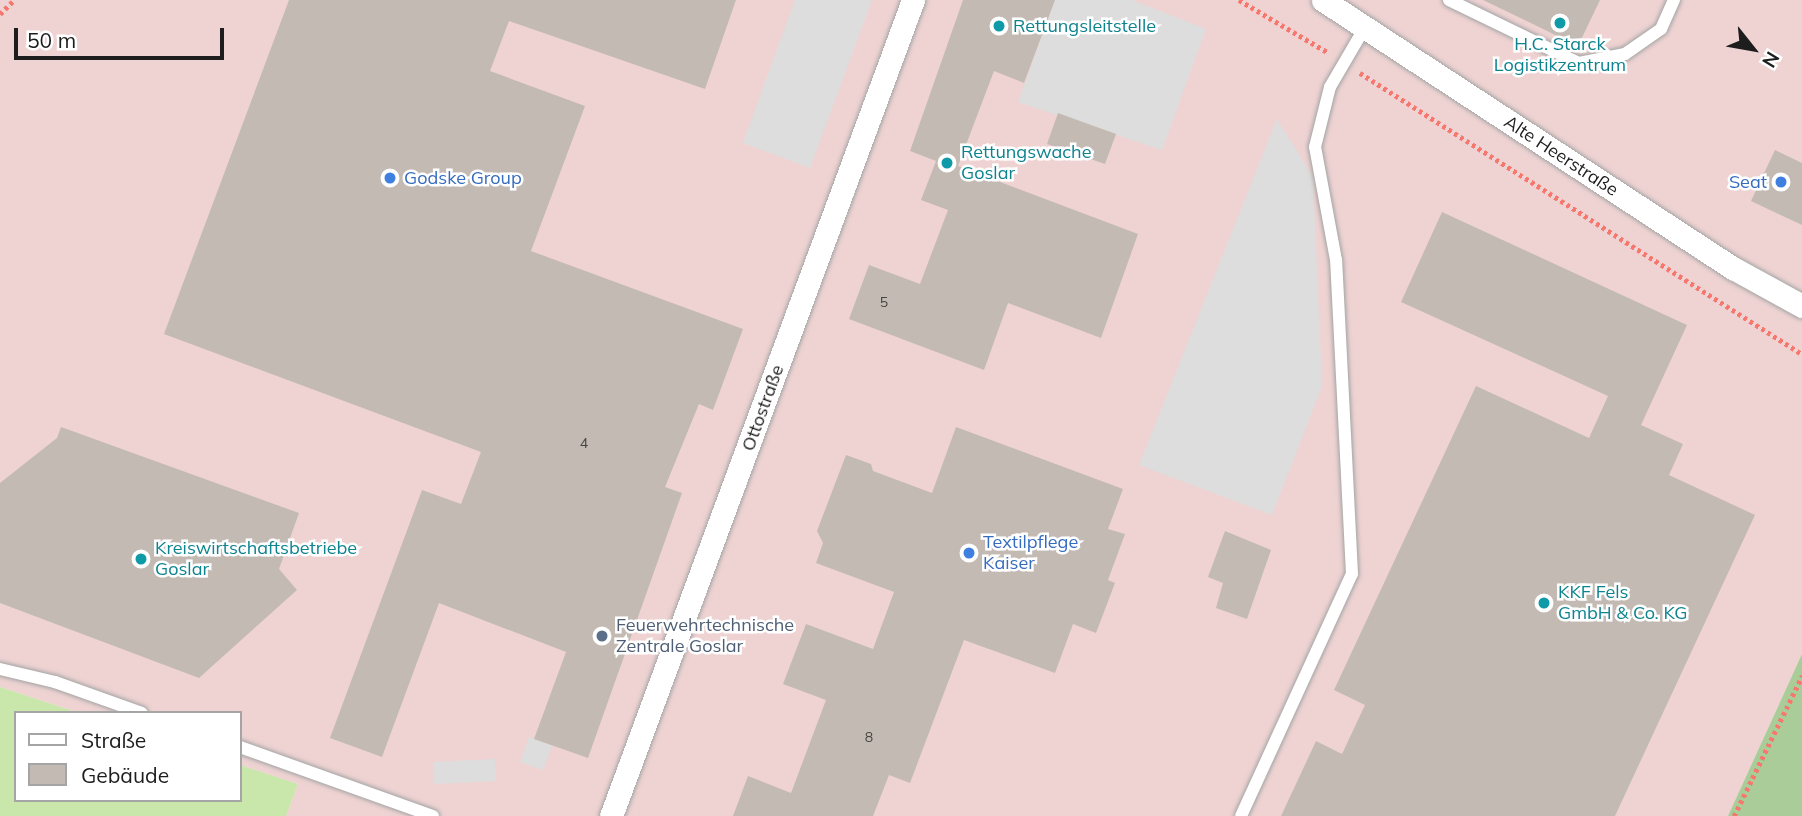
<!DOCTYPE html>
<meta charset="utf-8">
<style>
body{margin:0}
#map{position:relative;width:1802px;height:816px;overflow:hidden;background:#eeeae4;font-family:Mulish,sans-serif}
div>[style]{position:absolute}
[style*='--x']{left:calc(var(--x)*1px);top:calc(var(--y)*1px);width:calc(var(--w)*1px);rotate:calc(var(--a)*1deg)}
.commercial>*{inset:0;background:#efd3d3}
.grass>*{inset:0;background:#cae7ab}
.forest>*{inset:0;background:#ac9}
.parking>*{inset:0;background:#ddd}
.building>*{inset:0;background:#c3bab3}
.path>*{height:4.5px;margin-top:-2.25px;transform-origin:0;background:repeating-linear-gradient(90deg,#f5776e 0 3.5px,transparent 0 7px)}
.roads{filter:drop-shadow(0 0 2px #a4a4a4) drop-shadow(0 0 2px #a4a4a4)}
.lane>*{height:12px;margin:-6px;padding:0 6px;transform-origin:6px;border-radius:6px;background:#fff}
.street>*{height:23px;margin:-11.5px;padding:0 11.5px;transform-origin:11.5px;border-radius:11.5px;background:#fff}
.dots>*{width:19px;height:19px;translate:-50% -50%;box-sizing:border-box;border:4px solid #fff;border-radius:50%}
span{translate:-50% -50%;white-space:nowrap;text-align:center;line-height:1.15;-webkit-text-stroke:5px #fff;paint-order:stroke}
.number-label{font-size:14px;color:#464442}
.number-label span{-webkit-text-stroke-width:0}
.culture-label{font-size:18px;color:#0d838f}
.left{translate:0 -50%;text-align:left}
.street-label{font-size:18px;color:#1d1d1d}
.shop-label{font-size:18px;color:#366cbe}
.right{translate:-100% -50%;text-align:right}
.service-label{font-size:18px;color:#4e5e75}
.legend{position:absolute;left:14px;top:711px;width:228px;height:91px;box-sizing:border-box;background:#fff;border:2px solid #a5a5a5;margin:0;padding:9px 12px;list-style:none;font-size:21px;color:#1d1d1d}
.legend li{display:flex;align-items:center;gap:14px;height:35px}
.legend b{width:35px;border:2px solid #a5a5a5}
.north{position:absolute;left:1718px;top:14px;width:70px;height:70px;-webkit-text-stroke:5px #fff;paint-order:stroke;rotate:121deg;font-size:19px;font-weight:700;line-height:28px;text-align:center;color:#1d1d1d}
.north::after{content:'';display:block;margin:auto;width:24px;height:32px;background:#1d1d1d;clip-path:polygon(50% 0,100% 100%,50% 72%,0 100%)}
.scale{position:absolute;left:14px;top:28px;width:210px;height:32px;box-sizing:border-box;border:4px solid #1d1d1d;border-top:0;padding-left:9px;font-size:21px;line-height:24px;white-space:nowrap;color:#1d1d1d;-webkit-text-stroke:5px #fff;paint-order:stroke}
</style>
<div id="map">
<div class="commercial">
<div style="clip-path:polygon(0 0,1802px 0,1802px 654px,1728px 816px,286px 816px,298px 784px,240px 765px,240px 713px,79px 713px,0 687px)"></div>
</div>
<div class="grass">
<div style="clip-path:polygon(0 687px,79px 713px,16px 713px,16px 800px,240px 800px,240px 765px,298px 784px,286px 816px,0 816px)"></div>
</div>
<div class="forest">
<div style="clip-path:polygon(1802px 654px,1802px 816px,1728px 816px)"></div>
</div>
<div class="parking">
<div style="clip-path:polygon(795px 0,872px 0,810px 168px,743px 143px)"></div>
<div style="clip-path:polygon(1055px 0,1132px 0,1206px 29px,1162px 150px,1018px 102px)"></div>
<div style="clip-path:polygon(1277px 119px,1313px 177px,1322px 386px,1272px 515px,1139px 465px)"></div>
<div style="clip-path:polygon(529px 737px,552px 745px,543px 770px,520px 762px)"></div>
<div style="clip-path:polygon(495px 759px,496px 781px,434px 784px,433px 762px)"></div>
</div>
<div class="building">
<div style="clip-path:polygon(289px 0,736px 0,705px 89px,509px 21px,490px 71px,585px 106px,531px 251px,743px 329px,713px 410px,699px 404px,665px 487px,682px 493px,588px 758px,534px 739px,566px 652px,439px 603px,382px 757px,330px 738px,422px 490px,461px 504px,481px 452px,164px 334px)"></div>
<div style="clip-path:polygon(963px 0,1055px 0,1024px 83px,994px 71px,958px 166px,1138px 234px,1101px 338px,1008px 303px,984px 370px,849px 319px,869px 265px,920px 284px,948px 210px,921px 200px,936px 161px,910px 151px)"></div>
<div style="clip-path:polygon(1483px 0,1600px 0,1578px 46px)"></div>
<div style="clip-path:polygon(1058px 113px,1116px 134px,1105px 164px,1047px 144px)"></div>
<div style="clip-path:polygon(1775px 150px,1802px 163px,1802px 225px,1751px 201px)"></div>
<div style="clip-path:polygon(1442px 212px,1687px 325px,1641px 425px,1683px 444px,1669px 475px,1755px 515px,1615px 816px,1281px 816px,1316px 741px,1342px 754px,1365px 705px,1334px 690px,1476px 386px,1589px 438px,1608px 396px,1401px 302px)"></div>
<div style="clip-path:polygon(61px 427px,299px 513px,279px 569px,297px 590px,199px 678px,0 603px,0 483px,57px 438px)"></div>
<div style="clip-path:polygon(956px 427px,1123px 489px,1108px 529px,1125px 534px,1108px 580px,1115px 583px,1096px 633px,1073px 624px,1055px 673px,964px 640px,910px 783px,889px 775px,873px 816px,733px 816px,748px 776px,791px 793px,826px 700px,783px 684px,806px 624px,873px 649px,894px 592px,816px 563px,823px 543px,817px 531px,846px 455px,871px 464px,873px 471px,932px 493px)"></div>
<div style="clip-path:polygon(1225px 531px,1271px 550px,1247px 619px,1216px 608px,1223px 583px,1208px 577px)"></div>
</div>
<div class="path">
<div style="--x:1239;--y:0;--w:104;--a:30.5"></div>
<div style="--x:0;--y:14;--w:20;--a:-45"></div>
<div style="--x:1360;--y:73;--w:524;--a:32.45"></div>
<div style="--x:1734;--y:816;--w:156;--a:-64.1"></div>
</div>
<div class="roads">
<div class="lane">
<div style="--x:1449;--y:0;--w:144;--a:25.9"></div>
<div style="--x:1579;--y:63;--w:47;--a:-11.1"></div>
<div style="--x:1625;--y:54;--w:44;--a:-34.8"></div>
<div style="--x:1661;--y:29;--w:32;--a:-66"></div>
<div style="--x:0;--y:669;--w:57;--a:13.3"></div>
<div style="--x:55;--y:682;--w:92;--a:19.6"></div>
<div style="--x:240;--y:747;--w:205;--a:19.7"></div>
<div style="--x:1241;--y:816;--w:266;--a:-65.4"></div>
<div style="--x:1352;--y:574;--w:314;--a:-92.9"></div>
<div style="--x:1336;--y:260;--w:115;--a:-100.5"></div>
<div style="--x:1315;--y:147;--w:62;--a:-76"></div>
<div style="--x:1330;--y:87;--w:69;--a:-59.7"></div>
</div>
<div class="street">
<div style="--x:1323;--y:0;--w:490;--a:33.2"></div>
<div style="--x:1733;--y:268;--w:79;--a:28.8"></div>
<div style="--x:611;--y:816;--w:870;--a:-69.69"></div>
</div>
</div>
<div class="dots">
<div style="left:1560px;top:23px;background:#0f9aa8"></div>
<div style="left:999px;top:26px;background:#0f9aa8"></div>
<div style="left:947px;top:163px;background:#0f9aa8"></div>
<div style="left:390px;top:178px;background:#3f7fe0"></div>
<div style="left:1781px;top:182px;background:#3f7fe0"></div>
<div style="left:969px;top:553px;background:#3f7fe0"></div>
<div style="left:141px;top:559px;background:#0f9aa8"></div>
<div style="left:1544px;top:603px;background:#0f9aa8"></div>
<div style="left:602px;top:636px;background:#5c6f8a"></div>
</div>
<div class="number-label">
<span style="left:884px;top:302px">5</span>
<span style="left:584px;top:443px">4</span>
<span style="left:869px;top:737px">8</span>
</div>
<div class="culture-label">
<span class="left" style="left:1013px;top:26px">Rettungsleitstelle</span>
<span style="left:1560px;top:55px">H.C. Starck<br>Logistikzentrum</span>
<span class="left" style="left:961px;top:163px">Rettungswache<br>Goslar</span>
<span class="left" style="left:155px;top:559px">Kreiswirtschaftsbetriebe<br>Goslar</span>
<span class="left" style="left:1558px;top:603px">KKF Fels<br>GmbH &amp; Co. KG</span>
</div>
<div class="street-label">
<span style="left:1561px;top:156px;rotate:33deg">Alte Heerstraße</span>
<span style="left:763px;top:408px;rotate:-70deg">Ottostraße</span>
</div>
<div class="shop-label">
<span class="left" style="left:404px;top:178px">Godske Group</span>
<span class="right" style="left:1767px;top:182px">Seat</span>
<span class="left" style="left:983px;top:553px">Textilpflege<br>Kaiser</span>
</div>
<div class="service-label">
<span class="left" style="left:616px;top:636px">Feuerwehrtechnische<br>Zentrale Goslar</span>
</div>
<ul class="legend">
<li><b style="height:9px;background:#fff"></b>Straße</li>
<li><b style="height:19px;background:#c3bab3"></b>Gebäude</li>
</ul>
<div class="north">N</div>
<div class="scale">50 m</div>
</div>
